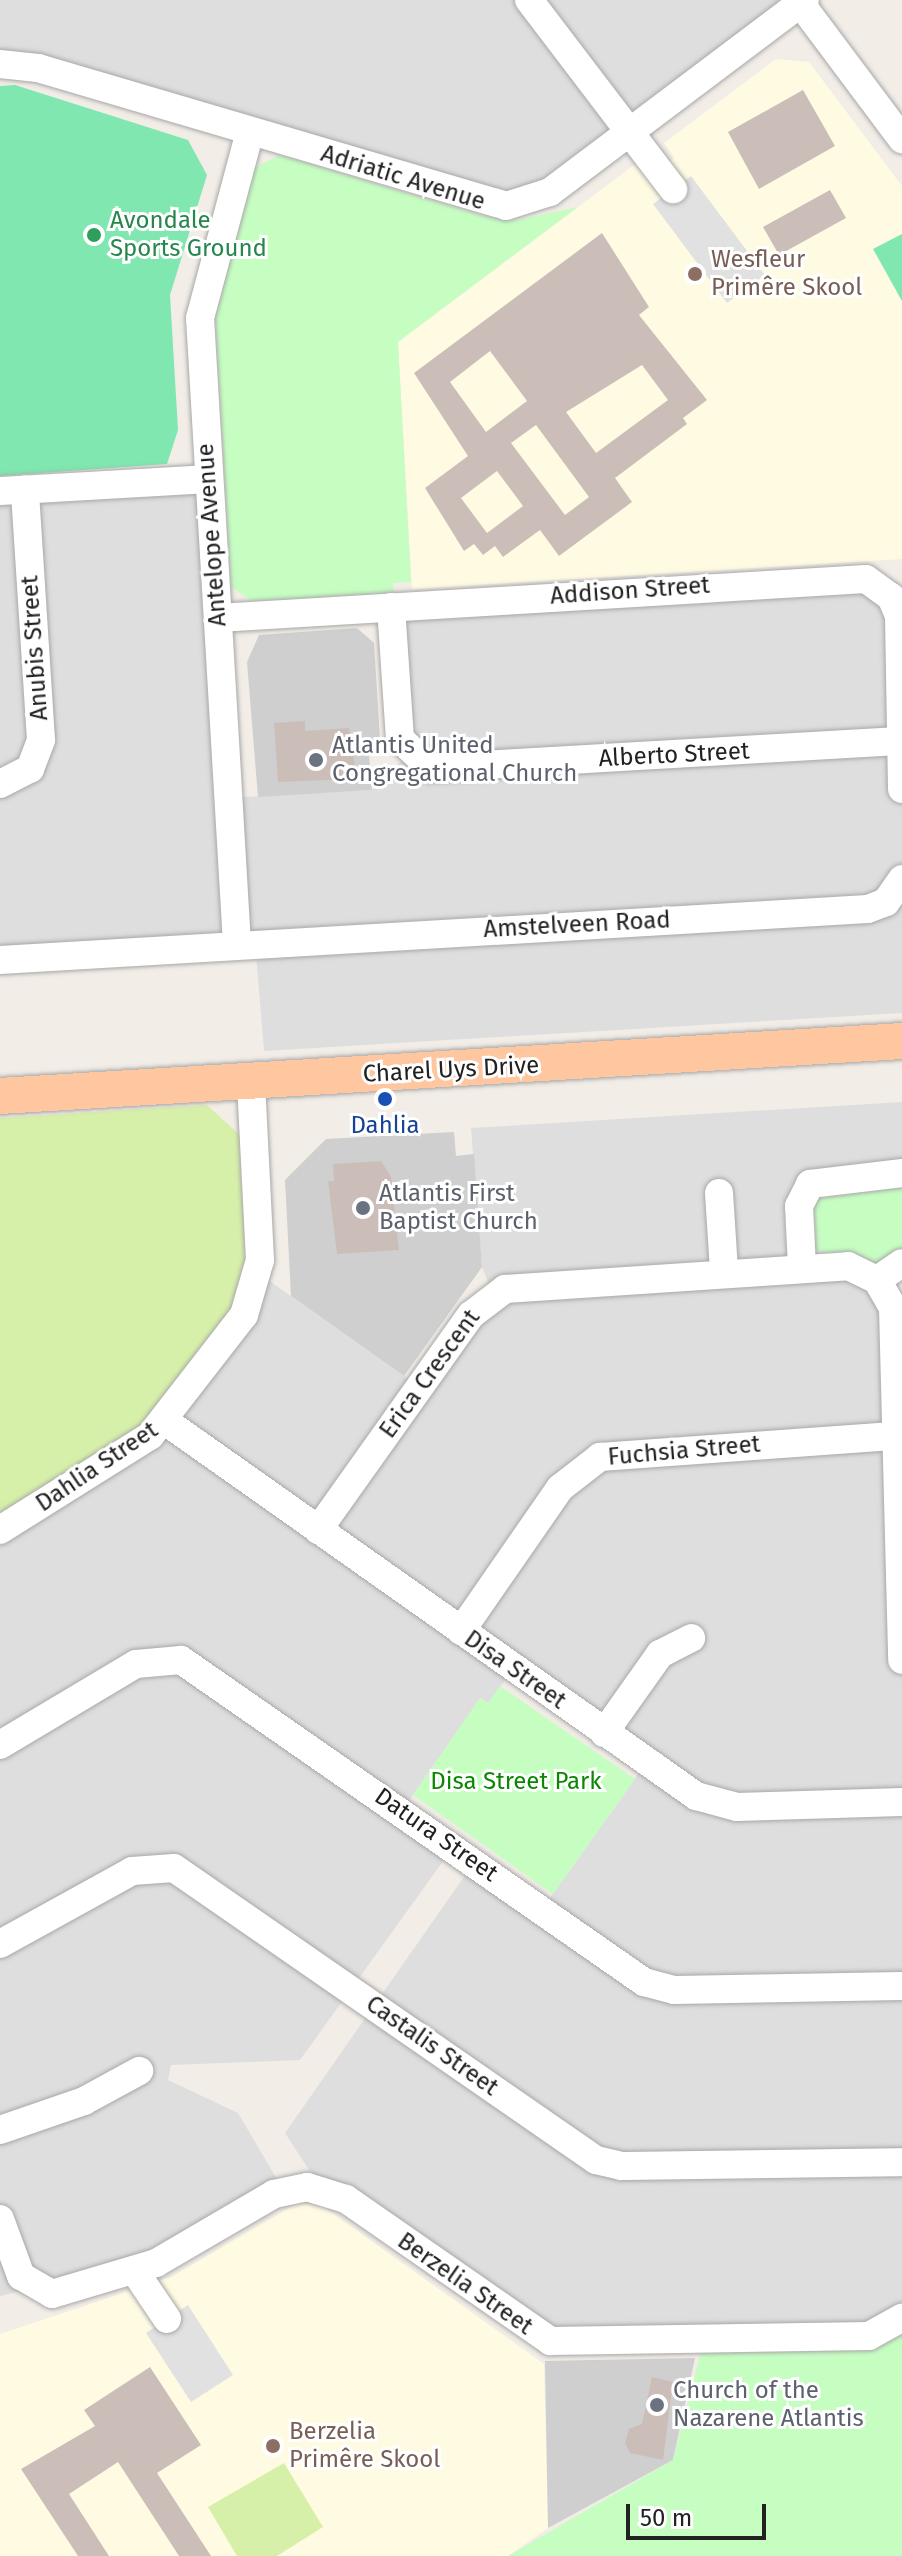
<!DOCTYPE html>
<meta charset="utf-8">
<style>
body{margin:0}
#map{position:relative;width:902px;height:2556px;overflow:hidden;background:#f2ede7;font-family:"Fira Sans",sans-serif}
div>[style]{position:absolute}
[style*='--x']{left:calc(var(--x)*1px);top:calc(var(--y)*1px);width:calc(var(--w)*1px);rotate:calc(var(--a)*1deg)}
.residential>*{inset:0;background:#dfdede}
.education>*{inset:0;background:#fffbe3}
.religious>*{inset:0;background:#cfcfcf}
.grass>*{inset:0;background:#d7f0a9}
.park>*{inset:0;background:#c6fec2}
.pitch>*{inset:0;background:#7fe7af}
.parking>*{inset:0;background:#e1e1e1}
.building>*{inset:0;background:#cbbeb9}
.roads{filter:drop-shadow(0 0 2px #a8a8a8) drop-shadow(0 0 2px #a8a8a8)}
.minor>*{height:28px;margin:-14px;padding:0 14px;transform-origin:14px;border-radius:14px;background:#fff}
.major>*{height:36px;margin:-18px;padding:0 18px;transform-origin:18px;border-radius:18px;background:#ffc79f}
.dots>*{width:22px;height:22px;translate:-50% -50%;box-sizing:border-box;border:4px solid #fff;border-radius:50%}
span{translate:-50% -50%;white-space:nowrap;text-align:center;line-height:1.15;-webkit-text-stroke:6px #fff;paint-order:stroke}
.street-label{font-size:24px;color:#212121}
.leisure-label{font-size:24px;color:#27864d}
.left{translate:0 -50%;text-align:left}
.education-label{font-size:24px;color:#785e54}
.worship-label{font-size:24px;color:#5b616d}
.transit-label{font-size:24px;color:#164399}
.park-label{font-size:24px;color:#0b8702}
.scale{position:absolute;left:626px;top:2504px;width:140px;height:36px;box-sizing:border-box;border:4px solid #212121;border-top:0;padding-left:10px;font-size:24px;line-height:28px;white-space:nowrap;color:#212121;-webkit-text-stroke:6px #fff;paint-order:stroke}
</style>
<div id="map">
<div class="residential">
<div style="clip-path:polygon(0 0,798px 0,522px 204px,0 64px)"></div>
<div style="clip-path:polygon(208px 481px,228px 798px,372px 790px,407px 755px,390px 606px,885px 589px,902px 729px,902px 883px,894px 896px,902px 904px,902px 1013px,264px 1051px,255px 942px,0 958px,0 492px)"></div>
<div style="clip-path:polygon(902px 1102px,902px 1172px,823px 1177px,801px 1267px,847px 1267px,902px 1328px,902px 2317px,894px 2325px,572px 2342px,320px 2187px,285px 2133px,475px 1861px,542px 1909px,646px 1763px,514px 1668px,488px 1703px,480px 1699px,403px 1809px,454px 1846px,300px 2060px,171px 2065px,168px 2080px,238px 2113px,284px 2191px,177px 2254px,0 2296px,0 1533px,261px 1275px,418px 1386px,493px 1294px,482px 1267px,471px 1128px)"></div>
</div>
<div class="education">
<div style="clip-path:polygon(776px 59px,809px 62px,902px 186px,902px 559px,412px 589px,398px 342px,642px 159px,653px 174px,674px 158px,664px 143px)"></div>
<div style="clip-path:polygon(296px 2204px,321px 2205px,544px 2364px,548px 2528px,508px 2556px,0 2556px,0 2334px,171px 2277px)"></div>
</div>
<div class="religious">
<div style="clip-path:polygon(357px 628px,374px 643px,380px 740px,369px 755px,372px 790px,258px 797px,247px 662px,259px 635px)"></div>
<div style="clip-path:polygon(454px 1132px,456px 1156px,474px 1154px,482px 1267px,404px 1376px,291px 1296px,285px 1180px,326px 1139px)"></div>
<div style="clip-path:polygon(695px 2358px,673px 2460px,548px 2528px,545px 2361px)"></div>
</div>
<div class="grass">
<div style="clip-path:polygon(207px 1105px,243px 1138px,250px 1249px,240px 1297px,139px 1430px,0 1518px,0 1118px)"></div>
<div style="clip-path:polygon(284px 2463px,323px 2527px,277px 2556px,237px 2556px,208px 2507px)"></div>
</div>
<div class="park">
<div style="clip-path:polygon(280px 155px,483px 216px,518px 220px,578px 207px,398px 342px,411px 582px,393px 583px,394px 594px,254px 602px,231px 587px,215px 315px,254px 168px)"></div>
<div style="clip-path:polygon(902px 1180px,902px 1257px,878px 1266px,814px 1250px,808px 1196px)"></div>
<div style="clip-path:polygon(500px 1686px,635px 1779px,553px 1894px,413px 1795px,480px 1698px,488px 1703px)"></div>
<div style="clip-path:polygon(902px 2329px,902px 2556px,508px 2556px,673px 2460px,702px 2348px)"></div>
</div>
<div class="pitch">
<div style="clip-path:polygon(15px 85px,188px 140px,207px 175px,170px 295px,178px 430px,167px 464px,0 476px,0 86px)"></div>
<div style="clip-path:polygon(902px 234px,902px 301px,873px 249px)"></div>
</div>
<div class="parking">
<div style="clip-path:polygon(691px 176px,765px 275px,727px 303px,653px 204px)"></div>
<div style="clip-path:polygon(188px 2305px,233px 2375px,191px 2402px,146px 2333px)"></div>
</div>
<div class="building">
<div style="clip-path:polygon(803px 90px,835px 146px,759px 189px,728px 132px)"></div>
<div style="clip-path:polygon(830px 190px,846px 218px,779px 255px,763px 227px)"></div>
<div style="clip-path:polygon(evenodd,602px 233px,649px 307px,639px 315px,707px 400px,683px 418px,687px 424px,615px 478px,632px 502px,559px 556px,540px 530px,503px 557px,495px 546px,483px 555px,474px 544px,464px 551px,425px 488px,468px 456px,414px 373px,602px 233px,490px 351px,527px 401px,486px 432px,450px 382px,490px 351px,602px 233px,642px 365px,668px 400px,596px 453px,566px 412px,642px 365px,602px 233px,536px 425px,589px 497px,565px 515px,511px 443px,536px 425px,602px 233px,497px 471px,523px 506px,487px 533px,461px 498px,497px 471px)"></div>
<div style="clip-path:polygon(305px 721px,305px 731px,349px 728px,357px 779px,278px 782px,274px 723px)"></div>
<div style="clip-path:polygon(381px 1161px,391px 1177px,399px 1250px,337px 1254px,328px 1181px,334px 1181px,333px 1164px)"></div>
<div style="clip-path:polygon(150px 2367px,201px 2445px,157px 2473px,211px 2556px,179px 2556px,118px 2462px,69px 2494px,109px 2556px,78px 2556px,21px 2469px,95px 2426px,84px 2410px)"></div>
<div style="clip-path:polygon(652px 2377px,673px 2382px,663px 2460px,630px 2453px,625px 2443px,629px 2429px,642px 2424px)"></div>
</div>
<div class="roads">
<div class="minor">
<div style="--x:529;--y:0;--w:238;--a:52.7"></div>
<div style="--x:798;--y:0;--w:174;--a:53.2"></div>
<div style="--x:0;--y:64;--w:38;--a:6"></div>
<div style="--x:38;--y:68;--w:488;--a:16.4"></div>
<div style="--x:506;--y:206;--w:46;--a:-17.7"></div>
<div style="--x:550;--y:192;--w:319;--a:-37"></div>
<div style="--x:0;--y:491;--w:209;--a:-3.3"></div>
<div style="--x:391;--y:607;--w:132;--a:86.1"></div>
<div style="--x:400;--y:739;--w:42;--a:43.1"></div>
<div style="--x:431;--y:768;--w:472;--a:-3.3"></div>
<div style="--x:218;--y:618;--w:649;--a:-3.44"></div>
<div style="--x:866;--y:579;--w:31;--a:36"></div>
<div style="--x:891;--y:597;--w:21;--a:67"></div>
<div style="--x:899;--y:616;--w:173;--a:89"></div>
<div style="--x:0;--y:784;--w:34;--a:-27"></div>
<div style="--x:30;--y:769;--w:31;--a:-69"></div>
<div style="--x:41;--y:740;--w:251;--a:-93.7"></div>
<div style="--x:237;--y:944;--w:627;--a:-93.38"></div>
<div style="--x:200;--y:318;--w:193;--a:-75"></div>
<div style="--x:0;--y:960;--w:869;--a:-3.36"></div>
<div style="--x:868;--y:909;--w:19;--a:-21"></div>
<div style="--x:886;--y:902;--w:28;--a:-55"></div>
<div style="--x:719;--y:1193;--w:78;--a:86.3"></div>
<div style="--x:802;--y:1267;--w:61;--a:-92.8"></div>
<div style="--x:799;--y:1206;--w:25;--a:-63"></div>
<div style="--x:810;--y:1184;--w:93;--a:-6.8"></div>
<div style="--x:877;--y:1280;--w:30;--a:-34"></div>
<div style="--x:165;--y:1421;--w:650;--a:35.23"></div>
<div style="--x:696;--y:1796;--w:42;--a:15"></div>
<div style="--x:737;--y:1807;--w:165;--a:-1.7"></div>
<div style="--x:0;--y:1530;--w:177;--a:-32.1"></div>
<div style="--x:150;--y:1436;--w:153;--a:-52.2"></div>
<div style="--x:244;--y:1315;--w:57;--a:-73.8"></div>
<div style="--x:260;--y:1260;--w:179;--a:-92.9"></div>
<div style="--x:318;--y:1530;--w:264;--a:-54.6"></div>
<div style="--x:471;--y:1315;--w:43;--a:-37.4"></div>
<div style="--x:505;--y:1289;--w:344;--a:-3.8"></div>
<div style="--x:848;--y:1266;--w:32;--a:26"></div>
<div style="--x:877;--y:1280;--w:32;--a:60"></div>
<div style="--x:893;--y:1308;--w:352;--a:88.5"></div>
<div style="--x:461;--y:1631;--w:174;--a:-55.3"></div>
<div style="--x:560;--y:1488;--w:51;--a:-37.8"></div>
<div style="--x:600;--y:1457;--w:297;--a:-4.1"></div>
<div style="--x:604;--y:1733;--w:97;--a:-54.7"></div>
<div style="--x:660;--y:1654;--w:35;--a:-27"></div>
<div style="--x:0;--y:1745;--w:158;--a:-30.8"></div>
<div style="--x:136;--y:1664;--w:45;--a:-5.1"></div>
<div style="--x:181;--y:1660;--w:564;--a:34.82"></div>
<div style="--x:644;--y:1982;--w:31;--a:15"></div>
<div style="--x:674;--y:1990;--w:228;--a:-1"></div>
<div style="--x:0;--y:1944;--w:151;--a:-28.9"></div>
<div style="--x:132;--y:1871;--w:42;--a:-4.1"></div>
<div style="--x:174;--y:1868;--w:513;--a:34.68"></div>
<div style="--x:596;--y:2160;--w:26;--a:13"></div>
<div style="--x:621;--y:2166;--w:281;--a:-0.8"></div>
<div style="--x:0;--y:2130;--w:89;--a:-19"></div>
<div style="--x:84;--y:2101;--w:63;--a:-28.6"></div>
<div style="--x:0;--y:2219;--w:61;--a:69.8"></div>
<div style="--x:21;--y:2276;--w:36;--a:30"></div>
<div style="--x:52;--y:2294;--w:109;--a:-16.6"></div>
<div style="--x:156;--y:2263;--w:137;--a:-30.3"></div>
<div style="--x:274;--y:2194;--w:34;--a:-12"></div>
<div style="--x:307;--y:2187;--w:41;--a:17.1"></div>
<div style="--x:346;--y:2199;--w:249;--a:34.8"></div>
<div style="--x:550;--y:2341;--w:319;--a:-0.9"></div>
<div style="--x:869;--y:2336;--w:38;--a:-29"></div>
<div style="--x:134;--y:2270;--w:59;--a:56"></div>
</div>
<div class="major">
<div style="--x:0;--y:1096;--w:904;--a:-3.49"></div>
</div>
</div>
<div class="dots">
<div style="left:94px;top:235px;background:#2e9e5b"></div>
<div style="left:695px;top:274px;background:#8d6e63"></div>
<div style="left:316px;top:760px;background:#6b7280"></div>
<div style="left:385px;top:1099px;background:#1a4fb4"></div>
<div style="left:363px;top:1208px;background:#6b7280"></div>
<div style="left:657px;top:2405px;background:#6b7280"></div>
<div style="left:273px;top:2446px;background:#8d6e63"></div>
</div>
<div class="street-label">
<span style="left:403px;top:178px;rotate:17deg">Adriatic Avenue</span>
<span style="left:212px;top:535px;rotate:-94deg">Antelope Avenue</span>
<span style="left:630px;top:591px;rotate:-4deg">Addison Street</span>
<span style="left:35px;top:648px;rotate:-94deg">Anubis Street</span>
<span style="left:674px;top:755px;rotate:-3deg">Alberto Street</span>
<span style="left:577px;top:925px;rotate:-3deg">Amstelveen Road</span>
<span style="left:451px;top:1070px;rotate:-3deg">Charel Uys Drive</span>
<span style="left:430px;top:1374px;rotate:-54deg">Erica Crescent</span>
<span style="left:684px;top:1451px;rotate:-5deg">Fuchsia Street</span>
<span style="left:97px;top:1467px;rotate:-34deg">Dahlia Street</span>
<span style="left:515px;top:1670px;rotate:35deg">Disa Street</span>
<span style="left:436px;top:1835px;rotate:35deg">Datura Street</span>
<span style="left:432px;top:2046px;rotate:35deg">Castalis Street</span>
<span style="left:465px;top:2284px;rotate:35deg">Berzelia Street</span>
</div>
<div class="leisure-label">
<span class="left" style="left:110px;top:235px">Avondale<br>Sports Ground</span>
</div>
<div class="education-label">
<span class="left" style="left:711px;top:274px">Wesfleur<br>Primêre Skool</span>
<span class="left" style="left:289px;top:2446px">Berzelia<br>Primêre Skool</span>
</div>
<div class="worship-label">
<span class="left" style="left:332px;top:760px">Atlantis United<br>Congregational Church</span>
<span class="left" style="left:379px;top:1208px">Atlantis First<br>Baptist Church</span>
<span class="left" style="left:673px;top:2405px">Church of the<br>Nazarene Atlantis</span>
</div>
<div class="transit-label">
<span style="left:385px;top:1126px">Dahlia</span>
</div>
<div class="park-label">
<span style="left:516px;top:1782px">Disa Street Park</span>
</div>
<div class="scale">50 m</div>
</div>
